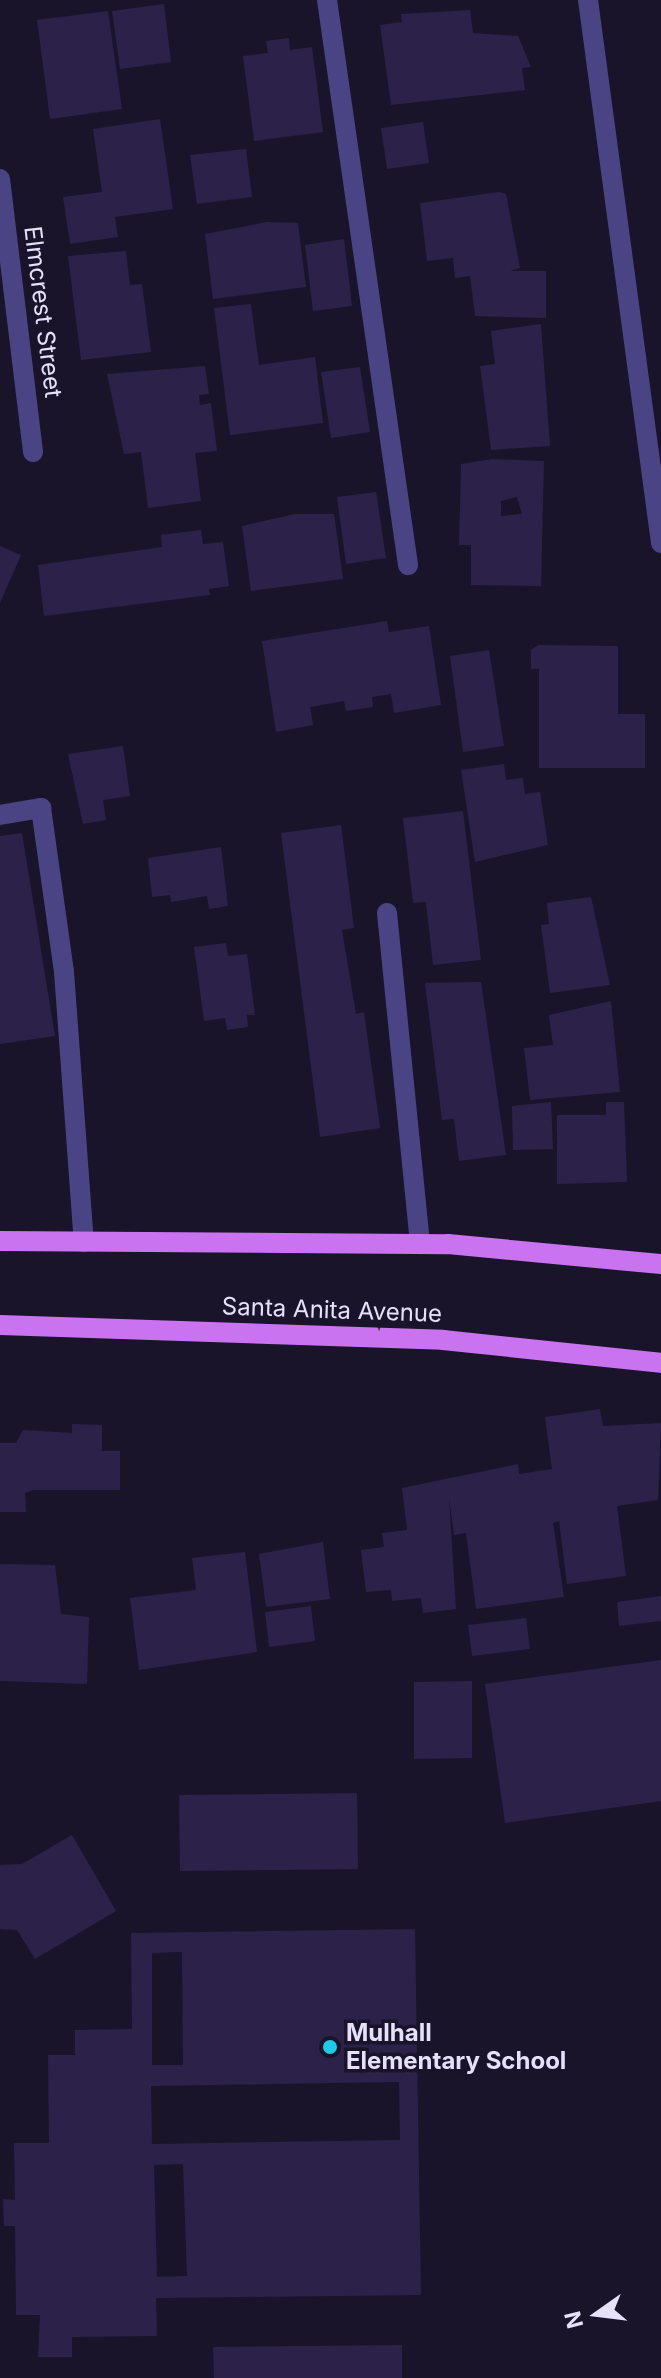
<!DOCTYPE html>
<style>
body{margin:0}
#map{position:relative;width:661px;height:2378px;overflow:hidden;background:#19142a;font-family:Inter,sans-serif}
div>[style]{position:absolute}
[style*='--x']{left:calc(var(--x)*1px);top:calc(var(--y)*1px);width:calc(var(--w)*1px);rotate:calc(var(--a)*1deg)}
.building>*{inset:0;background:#2c2249}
.minor>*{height:20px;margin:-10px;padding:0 10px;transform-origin:10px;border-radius:10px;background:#4a4484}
.major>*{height:20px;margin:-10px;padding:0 10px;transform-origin:10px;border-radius:10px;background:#c973f0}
.dots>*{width:22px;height:22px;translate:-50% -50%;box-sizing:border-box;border:4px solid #19142a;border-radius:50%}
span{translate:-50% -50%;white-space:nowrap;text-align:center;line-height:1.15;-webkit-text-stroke:7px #19142a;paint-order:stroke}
.street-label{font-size:24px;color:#e5e0fc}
.poi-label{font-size:24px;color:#e5e0fc;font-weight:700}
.left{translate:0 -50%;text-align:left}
.north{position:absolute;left:557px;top:2274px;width:80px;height:80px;-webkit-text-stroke:6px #19142a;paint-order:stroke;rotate:256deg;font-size:22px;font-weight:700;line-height:32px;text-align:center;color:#e5e0fc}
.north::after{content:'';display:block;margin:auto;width:28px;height:36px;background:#e5e0fc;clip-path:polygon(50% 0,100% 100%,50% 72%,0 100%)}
</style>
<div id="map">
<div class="building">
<div style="clip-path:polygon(164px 4px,171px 62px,120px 69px,112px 11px)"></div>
<div style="clip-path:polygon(470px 10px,473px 33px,518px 36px,531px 67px,522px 68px,525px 90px,391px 105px,380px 25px,402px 22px,401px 14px)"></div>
<div style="clip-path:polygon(108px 11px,122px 109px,50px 119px,37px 20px)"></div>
<div style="clip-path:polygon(289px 38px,290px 50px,312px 47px,323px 132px,254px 141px,243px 56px,268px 53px,266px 41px)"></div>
<div style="clip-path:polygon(160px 119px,173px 209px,115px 217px,118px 237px,70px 244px,63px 197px,102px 192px,93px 129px)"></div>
<div style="clip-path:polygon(423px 122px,429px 163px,387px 169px,381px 128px)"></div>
<div style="clip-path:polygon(246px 149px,252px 197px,197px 204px,190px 155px)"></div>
<div style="clip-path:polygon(499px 192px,506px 194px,520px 268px,510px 271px,546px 271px,546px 318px,475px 316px,470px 276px,455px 278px,453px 258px,427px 261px,420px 203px)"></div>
<div style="clip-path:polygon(267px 222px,298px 223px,306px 287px,213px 299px,205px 234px)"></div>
<div style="clip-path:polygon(344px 239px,352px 306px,313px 311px,305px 245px)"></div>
<div style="clip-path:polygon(126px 251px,130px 285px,142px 284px,151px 352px,81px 360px,68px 256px)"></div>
<div style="clip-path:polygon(251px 304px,259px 365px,315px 357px,323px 423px,230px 435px,214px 308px)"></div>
<div style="clip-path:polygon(541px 324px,550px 446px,491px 450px,480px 366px,495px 364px,491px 331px)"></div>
<div style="clip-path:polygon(205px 366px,209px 394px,199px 395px,200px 405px,211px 403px,217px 451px,195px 453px,201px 501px,148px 508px,141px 452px,124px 454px,107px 374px)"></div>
<div style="clip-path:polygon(360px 367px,370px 432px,331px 438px,321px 372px)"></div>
<div style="clip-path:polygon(evenodd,492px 459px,544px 461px,541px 586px,471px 585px,471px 545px,459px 545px,461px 464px,492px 459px,517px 497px,522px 514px,501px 516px,501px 501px,517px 497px)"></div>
<div style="clip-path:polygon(376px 492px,386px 558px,346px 564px,337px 497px)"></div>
<div style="clip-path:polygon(295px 514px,334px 514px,343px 579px,251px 591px,242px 526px)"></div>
<div style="clip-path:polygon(201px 530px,203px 544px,223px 542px,229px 586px,209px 589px,210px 595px,44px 616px,38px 565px,162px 547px,161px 535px)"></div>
<div style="clip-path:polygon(0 546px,21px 555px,0 603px)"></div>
<div style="clip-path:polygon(387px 621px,389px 632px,429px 626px,441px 705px,394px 713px,391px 694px,372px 697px,373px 707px,346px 711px,344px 701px,310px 707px,313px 725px,276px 732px,262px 641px)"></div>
<div style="clip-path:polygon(538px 645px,618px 646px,618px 714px,645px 714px,645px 768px,539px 768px,539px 669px,531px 669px,531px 650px)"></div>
<div style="clip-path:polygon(489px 650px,504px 746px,463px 752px,450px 656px)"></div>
<div style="clip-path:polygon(123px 746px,130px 796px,103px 800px,106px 820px,83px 824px,68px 754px)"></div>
<div style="clip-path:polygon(504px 764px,506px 780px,523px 778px,525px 794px,540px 792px,548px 845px,475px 862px,461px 770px)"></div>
<div style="clip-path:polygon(463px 811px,481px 960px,433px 965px,426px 902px,413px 903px,403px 818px)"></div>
<div style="clip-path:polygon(341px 825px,354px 928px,342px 930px,356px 1014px,364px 1012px,380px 1128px,320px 1137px,281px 833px)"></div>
<div style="clip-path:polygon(22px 833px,55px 1036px,0 1044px,0 836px)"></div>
<div style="clip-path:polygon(221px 847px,228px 906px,209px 909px,207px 896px,171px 902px,170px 895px,152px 897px,148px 858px)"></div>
<div style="clip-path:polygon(591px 897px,610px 985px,550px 993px,541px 925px,549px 924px,547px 903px)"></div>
<div style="clip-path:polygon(226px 943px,228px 956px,247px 954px,255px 1015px,247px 1015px,248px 1027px,227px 1030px,225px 1018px,204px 1021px,194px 947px)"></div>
<div style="clip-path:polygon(481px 982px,506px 1155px,459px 1161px,454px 1119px,442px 1120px,425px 983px)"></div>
<div style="clip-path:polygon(611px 1001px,620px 1092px,530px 1100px,524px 1048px,553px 1045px,549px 1015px)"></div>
<div style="clip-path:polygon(551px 1102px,553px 1149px,513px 1150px,512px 1106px)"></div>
<div style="clip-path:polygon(606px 1102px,624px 1102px,627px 1182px,557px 1184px,557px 1115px,606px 1115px)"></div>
<div style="clip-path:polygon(600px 1409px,603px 1426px,661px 1423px,658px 1500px,617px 1506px,626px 1576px,567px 1584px,559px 1521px,553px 1523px,564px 1597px,476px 1609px,466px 1533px,454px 1535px,449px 1497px,456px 1609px,423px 1613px,421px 1598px,392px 1601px,391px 1590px,366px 1592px,361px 1550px,384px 1547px,382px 1533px,407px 1530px,402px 1488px,518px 1464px,519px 1474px,552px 1469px,545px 1417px)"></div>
<div style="clip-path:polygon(72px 1424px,102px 1425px,102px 1451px,120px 1451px,120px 1490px,33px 1490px,25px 1493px,26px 1512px,0 1512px,0 1443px,16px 1443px,23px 1430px,72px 1433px)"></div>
<div style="clip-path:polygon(323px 1542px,330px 1599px,266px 1607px,259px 1554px)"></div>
<div style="clip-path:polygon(245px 1552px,257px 1652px,139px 1670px,130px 1598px,196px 1590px,192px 1558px)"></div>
<div style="clip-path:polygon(0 1564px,55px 1565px,61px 1614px,89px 1617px,87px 1684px,0 1681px)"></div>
<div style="clip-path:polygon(661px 1596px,661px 1621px,619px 1626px,617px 1602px)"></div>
<div style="clip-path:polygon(311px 1606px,315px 1641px,269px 1647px,265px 1612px)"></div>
<div style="clip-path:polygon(526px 1618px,530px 1649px,472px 1656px,468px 1625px)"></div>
<div style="clip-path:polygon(661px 1660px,661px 1801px,505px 1823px,485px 1684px)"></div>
<div style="clip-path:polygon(472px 1681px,472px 1758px,414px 1759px,414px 1682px)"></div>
<div style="clip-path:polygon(357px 1793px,358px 1869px,180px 1871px,179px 1795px)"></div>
<div style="clip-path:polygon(72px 1835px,116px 1911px,35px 1959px,17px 1930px,0 1929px,0 1865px,22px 1864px)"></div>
<div style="clip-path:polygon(evenodd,415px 1929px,421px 2295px,156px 2298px,157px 2336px,72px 2337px,72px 2357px,38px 2357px,40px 2315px,16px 2315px,15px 2226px,4px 2226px,3px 2199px,15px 2200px,14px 2143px,49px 2143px,48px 2055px,75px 2055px,75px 2030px,132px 2029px,131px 1933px,415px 1929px,182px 1952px,183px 2065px,152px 2065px,152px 1953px,182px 1952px,415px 1929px,399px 2082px,400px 2140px,152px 2144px,151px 2086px,399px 2082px,415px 1929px,183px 2164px,187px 2276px,157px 2277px,154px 2165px,183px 2164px)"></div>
<div style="clip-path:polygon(402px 2345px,402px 2378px,214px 2378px,213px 2347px)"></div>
</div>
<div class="minor">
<div style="--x:327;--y:0;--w:571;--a:81.84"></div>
<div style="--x:588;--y:0;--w:548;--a:82.34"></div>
<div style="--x:0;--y:179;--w:275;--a:83.1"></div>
<div style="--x:0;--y:815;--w:42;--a:-9.7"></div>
<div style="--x:41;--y:808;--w:166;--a:82"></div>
<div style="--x:64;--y:972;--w:271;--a:85.8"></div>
<div style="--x:387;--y:913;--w:333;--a:84.3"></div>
</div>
<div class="major">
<div style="--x:0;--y:1241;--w:448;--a:0.4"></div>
<div style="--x:448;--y:1244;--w:214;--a:5.4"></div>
<div style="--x:0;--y:1325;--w:443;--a:1.9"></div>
<div style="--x:443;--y:1340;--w:219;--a:6"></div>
</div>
<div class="dots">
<div style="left:330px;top:2047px;background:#20c9e8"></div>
</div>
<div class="street-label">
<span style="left:43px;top:312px;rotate:83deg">Elmcrest Street</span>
<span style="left:332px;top:1310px;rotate:2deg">Santa Anita Avenue</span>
</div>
<div class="poi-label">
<span class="left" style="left:346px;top:2047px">Mulhall<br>Elementary School</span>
</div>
<div class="north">N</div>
</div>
